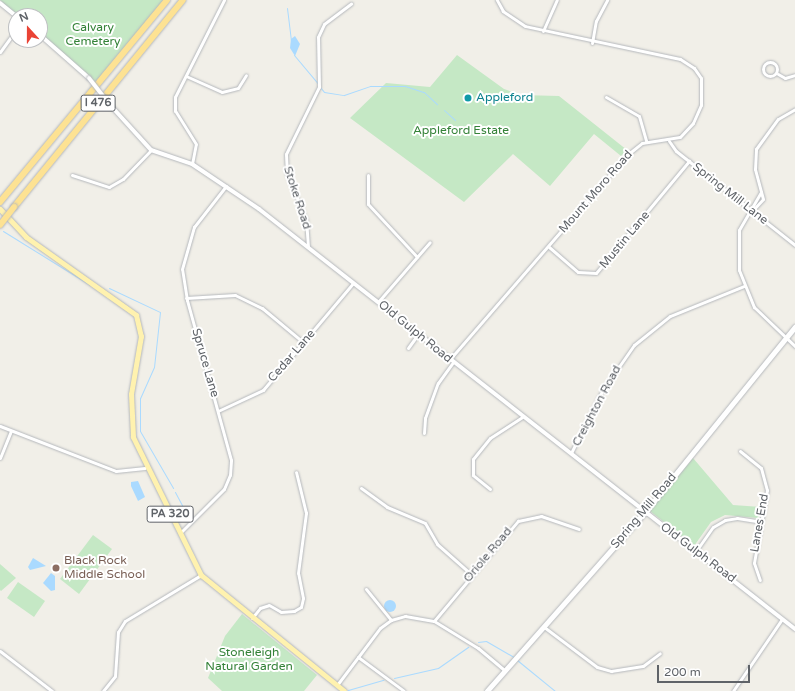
<!DOCTYPE html>
<style>
body{margin:0}
#map{position:relative;width:795px;height:691px;overflow:hidden;background:#f1efe8;font-family:"Varela Round",sans-serif}
div>[style]{position:absolute}
[style*='--x']{left:calc(var(--x)*1px);top:calc(var(--y)*1px);width:calc(var(--w)*1px);rotate:calc(var(--a)*1deg)}
.green>*{inset:0;background:#c5e8c5}
.water>*{inset:0;background:#aadaff}
.round{border-radius:50%}
.stream>*{height:1px;margin:-0.5px;padding:0 0.5px;transform-origin:0.5px;border-radius:0.5px;background:#aadaff}
.roads{filter:drop-shadow(0 0 1px #b5b8bc) drop-shadow(0 0 1px #b5b8bc)}
.minor>*{height:3px;margin:-1.5px;padding:0 1.5px;transform-origin:1.5px;border-radius:1.5px;background:#fff}
.minor>.ring{margin:-1.5px;padding:0;box-sizing:content-box;background:none;border:3px solid #fff;border-radius:50%}
.tertiary>*{height:4px;margin:-2px;padding:0 2px;transform-origin:2px;border-radius:2px;background:#fff}
.secondary>*{height:4.5px;margin:-2.25px;padding:0 2.25px;transform-origin:2.25px;border-radius:2.25px;background:#fff}
.primary>*{height:5px;margin:-2.5px;padding:0 2.5px;transform-origin:2.5px;border-radius:2.5px;background:#fff2af}
.motorway>*{height:6px;margin:-3px;padding:0 3px;transform-origin:3px;border-radius:3px;background:#fde293}
.bridges{filter:drop-shadow(0 0 1px #b5b8bc) drop-shadow(0 0 1px #b5b8bc)}
.tertiary-bridge>*{height:4px;margin:-2px;padding:0 2px;transform-origin:2px;border-radius:2px;background:#fff}
.motorway-bridge>*{height:6px;margin:-3px;padding:0 3px;transform-origin:3px;border-radius:3px;background:#fde293}
.dots>*{width:11px;height:11px;translate:-50% -50%;box-sizing:border-box;border:2px solid #fff;border-radius:50%}
span{translate:-50% -50%;white-space:nowrap;text-align:center;line-height:1.15;-webkit-text-stroke:4px #fff;paint-order:stroke}
.shield-label span{padding:1px 3px;background:#fff;border:1px solid;border-radius:3px;-webkit-text-stroke-width:0}
.shield-label{font-size:11px;color:#5f6368;font-weight:700}
.park-label{font-size:12px;color:#348238}
.culture-label{font-size:12px;color:#0d838f}
.left{translate:0 -50%;text-align:left}
.street-label{font-size:12px;color:#5f6368}
.education-label{font-size:12px;color:#785e54}
.north{position:absolute;left:8px;top:8px;width:40px;height:40px;box-sizing:border-box;background:#fff;border:1px solid #bfc1c3;border-radius:50%;rotate:339deg;font-size:11px;font-weight:700;line-height:16px;text-align:center;color:#5f6368}
.north::after{content:'';display:block;margin:auto;width:14px;height:18px;background:#ea4335;clip-path:polygon(50% 0,100% 100%,50% 72%,0 100%)}
.scale{position:absolute;left:657px;top:665px;width:93px;height:18px;box-sizing:border-box;border:2px solid #5f6368;border-top:0;padding-left:5px;font-size:12px;line-height:14px;white-space:nowrap;color:#5f6368;-webkit-text-stroke:3px #fff;paint-order:stroke}
</style>
<div id="map">
<div class="green">
<div style="clip-path:polygon(0 0,167px 0,98px 84px,40px 35px,40px 16px,16px 16px)"></div>
<div style="clip-path:polygon(457px 55px,504px 89px,521px 95px,559px 96px,627px 150px,621px 156px,594px 134px,550px 186px,513px 154px,464px 202px,350px 118px,386px 83px,430px 87px)"></div>
<div style="clip-path:polygon(693px 458px,733px 505px,761px 507px,758px 518px,725px 515px,711px 522px,694px 546px,650px 511px)"></div>
<div style="clip-path:polygon(93px 535px,112px 549px,79px 594px,60px 579px)"></div>
<div style="clip-path:polygon(0 564px,16px 578px,1px 591px,0 590px)"></div>
<div style="clip-path:polygon(18px 582px,45px 601px,34px 617px,7px 598px)"></div>
<div style="clip-path:polygon(242px 614px,317px 675px,304px 691px,222px 691px,208px 678px,225px 636px)"></div>
</div>
<div class="water">
<div style="clip-path:polygon(295px 36px,300px 44px,295px 56px,290px 48px,291px 39px)"></div>
<div style="clip-path:polygon(138px 481px,145px 497px,138px 501px,131px 486px,131px 482px)"></div>
<div style="clip-path:polygon(33px 558px,46px 566px,30px 570px,28px 567px)"></div>
<div style="clip-path:polygon(51px 573px,55px 576px,55px 590px,51px 591px,43px 583px)"></div>
<div class="round" style="left:384px;top:600px;width:12px;height:12px"></div>
</div>
<div class="stream">
<div style="--x:287;--y:8;--w:34;--a:83"></div>
<div style="--x:294;--y:55;--w:38;--a:50"></div>
<div style="--x:320;--y:87;--w:6;--a:51"></div>
<div style="--x:324;--y:92;--w:20;--a:9"></div>
<div style="--x:344;--y:95;--w:28;--a:-19"></div>
<div style="--x:370;--y:86;--w:35;--a:0"></div>
<div style="--x:405;--y:86;--w:20;--a:18"></div>
<div style="--x:424;--y:92;--w:18;--a:43"></div>
<div style="--x:444;--y:110;--w:15;--a:42"></div>
<div style="--x:3;--y:231;--w:102;--a:31.8"></div>
<div style="--x:109;--y:288;--w:56;--a:25.2"></div>
<div style="--x:160;--y:312;--w:55;--a:96.2"></div>
<div style="--x:154;--y:367;--w:34;--a:114"></div>
<div style="--x:140;--y:398;--w:33;--a:90"></div>
<div style="--x:140;--y:431;--w:66;--a:59.9"></div>
<div style="--x:175;--y:492;--w:27;--a:62"></div>
<div style="--x:478;--y:642;--w:8;--a:-7"></div>
<div style="--x:486;--y:641;--w:34;--a:30"></div>
<div style="--x:517;--y:660;--w:49;--a:39.2"></div>
<div style="--x:394;--y:678;--w:45;--a:-12.8"></div>
<div style="--x:438;--y:668;--w:37;--a:-35"></div>
<div style="--x:348;--y:690;--w:37;--a:-16"></div>
</div>
<div class="roads">
<div class="minor">
<div style="--x:543;--y:31;--w:34;--a:-66"></div>
<div style="--x:592;--y:43;--w:22;--a:-80"></div>
<div style="--x:596;--y:21;--w:24;--a:-62"></div>
<div style="--x:0;--y:52;--w:27;--a:-54"></div>
<div class="ring" style="left:763px;top:62px;width:11px;height:11px"></div>
<div style="--x:778;--y:74;--w:8;--a:30"></div>
<div style="--x:785;--y:78;--w:10;--a:-17"></div>
<div style="--x:186;--y:76;--w:39;--a:24"></div>
<div style="--x:222;--y:92;--w:16;--a:-14"></div>
<div style="--x:238;--y:88;--w:15;--a:-58"></div>
<div style="--x:606;--y:97;--w:38;--a:30"></div>
<div style="--x:639;--y:116;--w:26;--a:74"></div>
<div style="--x:669;--y:141;--w:12;--a:55"></div>
<div style="--x:676;--y:151;--w:152;--a:38.3"></div>
<div style="--x:192;--y:164;--w:20;--a:-79"></div>
<div style="--x:196;--y:144;--w:39;--a:-122"></div>
<div style="--x:175;--y:111;--w:14;--a:-90"></div>
<div style="--x:175;--y:97;--w:109;--a:-63.2"></div>
<div style="--x:72;--y:175;--w:39;--a:18"></div>
<div style="--x:109;--y:187;--w:16;--a:-30"></div>
<div style="--x:123;--y:179;--w:40;--a:-46"></div>
<div style="--x:368;--y:175;--w:29;--a:90"></div>
<div style="--x:368;--y:204;--w:72;--a:47.2"></div>
<div style="--x:761;--y:192;--w:44;--a:120.1"></div>
<div style="--x:739;--y:230;--w:40;--a:90"></div>
<div style="--x:739;--y:270;--w:40;--a:68"></div>
<div style="--x:754;--y:307;--w:57;--a:43.6"></div>
<div style="--x:752;--y:211;--w:16;--a:-47"></div>
<div style="--x:763;--y:199;--w:31;--a:-105"></div>
<div style="--x:755;--y:169;--w:20;--a:-87"></div>
<div style="--x:756;--y:149;--w:37;--a:-54"></div>
<div style="--x:778;--y:119;--w:20;--a:-30"></div>
<div style="--x:308;--y:247;--w:27;--a:-94"></div>
<div style="--x:306;--y:220;--w:50;--a:-112.4"></div>
<div style="--x:287;--y:174;--w:20;--a:-93"></div>
<div style="--x:286;--y:154;--w:75;--a:-63.8"></div>
<div style="--x:319;--y:87;--w:50;--a:-91.1"></div>
<div style="--x:318;--y:37;--w:14;--a:-65"></div>
<div style="--x:324;--y:24;--w:34;--a:-37"></div>
<div style="--x:549;--y:247;--w:38;--a:41"></div>
<div style="--x:578;--y:272;--w:18;--a:3"></div>
<div style="--x:596;--y:273;--w:146;--a:-50.3"></div>
<div style="--x:186;--y:298;--w:49;--a:-3.5"></div>
<div style="--x:235;--y:295;--w:30;--a:26"></div>
<div style="--x:262;--y:308;--w:55;--a:39.8"></div>
<div style="--x:378;--y:302;--w:79;--a:-49.1"></div>
<div style="--x:408;--y:348;--w:17;--a:-54"></div>
<div style="--x:450;--y:359;--w:270;--a:-49.1"></div>
<div style="--x:627;--y:155;--w:19;--a:-39"></div>
<div style="--x:642;--y:143;--w:38;--a:-9"></div>
<div style="--x:680;--y:137;--w:19;--a:-47"></div>
<div style="--x:693;--y:123;--w:20;--a:-66"></div>
<div style="--x:701;--y:105;--w:27;--a:-90"></div>
<div style="--x:701;--y:78;--w:12;--a:-125"></div>
<div style="--x:694;--y:68;--w:17;--a:-147"></div>
<div style="--x:680;--y:59;--w:158;--a:-168"></div>
<div style="--x:525;--y:26;--w:27;--a:-146"></div>
<div style="--x:503;--y:11;--w:13;--a:-119"></div>
<div style="--x:218;--y:411;--w:50;--a:-25"></div>
<div style="--x:263;--y:390;--w:140;--a:-49.9"></div>
<div style="--x:0;--y:426;--w:124;--a:21.2"></div>
<div style="--x:116;--y:471;--w:29;--a:-6"></div>
<div style="--x:424;--y:433;--w:15;--a:-86"></div>
<div style="--x:425;--y:418;--w:37;--a:-70"></div>
<div style="--x:438;--y:383;--w:26;--a:-54"></div>
<div style="--x:740;--y:451;--w:27;--a:39"></div>
<div style="--x:761;--y:468;--w:23;--a:75"></div>
<div style="--x:767;--y:490;--w:74;--a:100.1"></div>
<div style="--x:754;--y:563;--w:18;--a:71"></div>
<div style="--x:571;--y:453;--w:69;--a:-63.4"></div>
<div style="--x:602;--y:391;--w:56;--a:-55.2"></div>
<div style="--x:634;--y:345;--w:46;--a:-38.9"></div>
<div style="--x:670;--y:316;--w:80;--a:-22.1"></div>
<div style="--x:0;--y:458;--w:29;--a:-68"></div>
<div style="--x:361;--y:488;--w:32;--a:36"></div>
<div style="--x:387;--y:507;--w:41;--a:22.8"></div>
<div style="--x:425;--y:523;--w:24;--a:60"></div>
<div style="--x:437;--y:544;--w:45;--a:41.4"></div>
<div style="--x:490;--y:489;--w:22;--a:-141"></div>
<div style="--x:473;--y:475;--w:16;--a:-90"></div>
<div style="--x:473;--y:459;--w:27;--a:-51"></div>
<div style="--x:490;--y:438;--w:38;--a:-33"></div>
<div style="--x:180;--y:533;--w:62;--a:-45"></div>
<div style="--x:224;--y:489;--w:15;--a:-67"></div>
<div style="--x:230;--y:475;--w:15;--a:-86"></div>
<div style="--x:231;--y:460;--w:166;--a:-105.4"></div>
<div style="--x:187;--y:300;--w:31;--a:-99"></div>
<div style="--x:182;--y:269;--w:44;--a:-74.1"></div>
<div style="--x:194;--y:227;--w:52;--a:-52"></div>
<div style="--x:696;--y:551;--w:29;--a:-55"></div>
<div style="--x:713;--y:527;--w:14;--a:-30"></div>
<div style="--x:725;--y:520;--w:12;--a:-9"></div>
<div style="--x:737;--y:518;--w:24;--a:9"></div>
<div style="--x:366;--y:589;--w:40;--a:51"></div>
<div style="--x:252;--y:618;--w:13;--a:-51"></div>
<div style="--x:260;--y:608;--w:9;--a:-18"></div>
<div style="--x:269;--y:605;--w:14;--a:30"></div>
<div style="--x:281;--y:612;--w:13;--a:-4"></div>
<div style="--x:294;--y:611;--w:8;--a:-30"></div>
<div style="--x:301;--y:607;--w:9;--a:-77"></div>
<div style="--x:303;--y:598;--w:25;--a:-101"></div>
<div style="--x:298;--y:573;--w:61;--a:-82.4"></div>
<div style="--x:306;--y:513;--w:42;--a:-103.7"></div>
<div style="--x:434;--y:621;--w:131;--a:-50"></div>
<div style="--x:518;--y:521;--w:24;--a:-12"></div>
<div style="--x:541;--y:516;--w:40;--a:18.9"></div>
<div style="--x:544;--y:627;--w:66;--a:37"></div>
<div style="--x:597;--y:667;--w:15;--a:16"></div>
<div style="--x:611;--y:671;--w:32;--a:-9"></div>
<div style="--x:643;--y:666;--w:21;--a:-37"></div>
<div style="--x:0;--y:651;--w:66;--a:37.6"></div>
<div style="--x:358;--y:657;--w:57;--a:36.5"></div>
<div style="--x:337;--y:685;--w:71;--a:-53"></div>
<div style="--x:380;--y:628;--w:14;--a:-36"></div>
<div style="--x:391;--y:620;--w:15;--a:-16"></div>
<div style="--x:405;--y:616;--w:29;--a:10"></div>
<div style="--x:434;--y:621;--w:52;--a:31.5"></div>
<div style="--x:478;--y:648;--w:35;--a:40"></div>
<div style="--x:103;--y:691;--w:19;--a:-51"></div>
<div style="--x:115;--y:676;--w:44;--a:-86.1"></div>
<div style="--x:118;--y:632;--w:13;--a:-58"></div>
<div style="--x:125;--y:621;--w:89;--a:-31.2"></div>
<div style="--x:733;--y:691;--w:87;--a:-55.8"></div>
</div>
<div class="tertiary">
<div style="--x:0;--y:3;--w:21;--a:39"></div>
<div style="--x:40;--y:35;--w:65;--a:41.3"></div>
<div style="--x:112;--y:107;--w:58;--a:47.8"></div>
<div style="--x:151;--y:150;--w:43;--a:18.9"></div>
<div style="--x:192;--y:164;--w:81;--a:33.9"></div>
<div style="--x:259;--y:209;--w:681;--a:38.08"></div>
</div>
<div class="secondary">
<div style="--x:487;--y:691;--w:239;--a:-48.6"></div>
<div style="--x:645;--y:512;--w:238;--a:-51"></div>
</div>
<div class="primary">
<div style="--x:0;--y:209;--w:38;--a:47"></div>
<div style="--x:26;--y:237;--w:135;--a:35.3"></div>
<div style="--x:136;--y:315;--w:22;--a:77"></div>
<div style="--x:141;--y:336;--w:59;--a:99.8"></div>
<div style="--x:131;--y:394;--w:43;--a:87.3"></div>
<div style="--x:133;--y:437;--w:154;--a:63.8"></div>
<div style="--x:201;--y:575;--w:184;--a:39"></div>
</div>
<div class="motorway">
<div style="--x:0;--y:202;--w:262;--a:-50.4"></div>
<div style="--x:14;--y:207;--w:267;--a:-50.8"></div>
</div>
</div>
<div class="bridges">
<div class="tertiary-bridge">
<div style="--x:89;--y:78;--w:37;--a:52"></div>
</div>
<div class="motorway-bridge">
<div style="--x:0;--y:225;--w:23;--a:-52"></div>
</div>
</div>
<div class="dots">
<div style="left:468px;top:98px;background:#0f9aa8"></div>
<div style="left:56px;top:568px;background:#8d6e63"></div>
</div>
<div class="shield-label">
<span style="left:98px;top:103px">I 476</span>
<span style="left:170px;top:514px">PA 320</span>
</div>
<div class="park-label">
<span style="left:93px;top:35px">Calvary<br>Cemetery</span>
<span style="left:461px;top:131px">Appleford Estate</span>
<span style="left:249px;top:660px">Stoneleigh<br>Natural Garden</span>
</div>
<div class="culture-label">
<span class="left" style="left:476px;top:98px">Appleford</span>
</div>
<div class="street-label">
<span style="left:596px;top:192px;rotate:-49deg">Mount Moro Road</span>
<span style="left:730px;top:194px;rotate:38deg">Spring Mill Lane</span>
<span style="left:297px;top:198px;rotate:72deg">Stoke Road</span>
<span style="left:625px;top:240px;rotate:-50deg">Mustin Lane</span>
<span style="left:415px;top:332px;rotate:39deg">Old Gulph Road</span>
<span style="left:292px;top:356px;rotate:-49deg">Cedar Lane</span>
<span style="left:205px;top:363px;rotate:74deg">Spruce Lane</span>
<span style="left:597px;top:406px;rotate:-62deg">Creighton Road</span>
<span style="left:644px;top:511px;rotate:-50deg">Spring Mill Road</span>
<span style="left:760px;top:523px;rotate:-80deg">Lanes End</span>
<span style="left:698px;top:553px;rotate:37deg">Old Gulph Road</span>
<span style="left:488px;top:555px;rotate:-50deg">Oriole Road</span>
</div>
<div class="education-label">
<span class="left" style="left:64px;top:568px">Black Rock<br>Middle School</span>
</div>
<div class="north">N</div>
<div class="scale">200 m</div>
</div>
